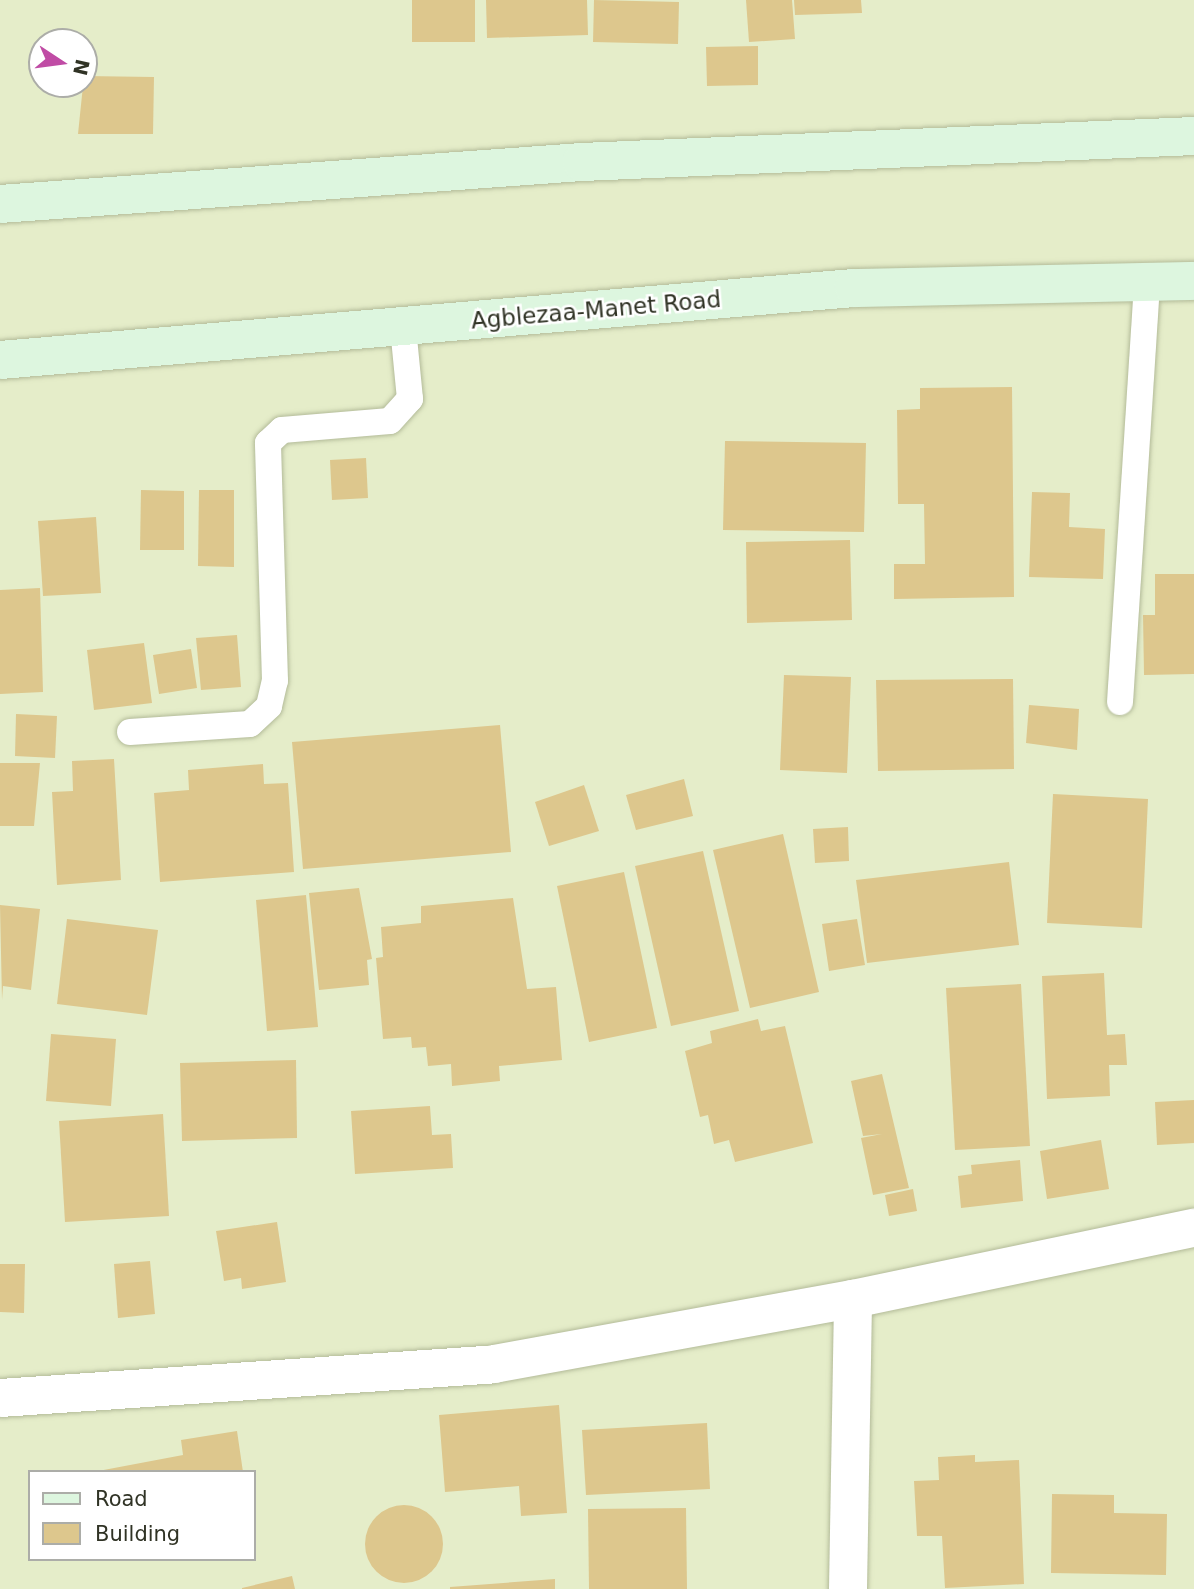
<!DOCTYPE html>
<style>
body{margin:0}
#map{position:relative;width:1194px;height:1589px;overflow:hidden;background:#e5edc9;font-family:"DejaVu Sans",sans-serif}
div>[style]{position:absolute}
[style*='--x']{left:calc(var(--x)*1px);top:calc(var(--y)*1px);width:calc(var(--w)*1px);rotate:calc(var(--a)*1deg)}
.building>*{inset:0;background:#ddc78d}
.round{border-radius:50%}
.roads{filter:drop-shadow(0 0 2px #b3bb99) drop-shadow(0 0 2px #b3bb99)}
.service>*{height:26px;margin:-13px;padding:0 13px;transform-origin:13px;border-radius:13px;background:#fff}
.minor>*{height:38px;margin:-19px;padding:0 19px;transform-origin:19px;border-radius:19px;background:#fff}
.secondary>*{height:38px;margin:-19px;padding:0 19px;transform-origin:19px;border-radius:19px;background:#ddf6df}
span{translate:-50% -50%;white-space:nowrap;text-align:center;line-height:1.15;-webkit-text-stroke:5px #fff;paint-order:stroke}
.street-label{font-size:23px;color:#303325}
.legend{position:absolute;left:28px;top:1470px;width:228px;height:91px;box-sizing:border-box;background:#fff;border:2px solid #acada8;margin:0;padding:9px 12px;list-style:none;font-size:21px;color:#303325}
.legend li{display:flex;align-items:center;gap:14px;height:35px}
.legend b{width:35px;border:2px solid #acada8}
.north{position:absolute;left:28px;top:28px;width:70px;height:70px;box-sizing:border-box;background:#fff;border:2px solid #acada8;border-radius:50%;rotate:103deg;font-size:19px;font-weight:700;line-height:28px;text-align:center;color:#303325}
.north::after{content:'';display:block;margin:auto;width:24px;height:32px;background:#c04ca5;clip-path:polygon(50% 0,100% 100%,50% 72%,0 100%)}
</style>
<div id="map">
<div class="building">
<div style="clip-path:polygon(412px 0,475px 0,475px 42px,412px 42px)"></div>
<div style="clip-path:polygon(486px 0,587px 0,588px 35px,487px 38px)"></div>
<div style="clip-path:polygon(594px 0,679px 2px,678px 44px,593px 42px)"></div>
<div style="clip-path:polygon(746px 0,792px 0,795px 39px,749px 42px)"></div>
<div style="clip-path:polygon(794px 0,861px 0,862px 13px,795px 15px)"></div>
<div style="clip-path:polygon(758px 46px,758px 85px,707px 86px,706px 47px)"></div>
<div style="clip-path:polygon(84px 76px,154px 77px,153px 134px,78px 134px)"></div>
<div style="clip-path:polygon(1012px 387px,1014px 597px,894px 599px,894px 564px,925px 564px,924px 504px,898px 504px,897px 410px,920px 409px,920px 388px)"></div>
<div style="clip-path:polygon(725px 441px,866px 443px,864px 532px,723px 530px)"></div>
<div style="clip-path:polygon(366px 458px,368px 498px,332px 500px,330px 460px)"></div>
<div style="clip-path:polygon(141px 490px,184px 491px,184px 550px,140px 550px)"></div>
<div style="clip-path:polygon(199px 490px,234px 490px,234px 567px,198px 566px)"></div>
<div style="clip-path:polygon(1032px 492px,1070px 493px,1069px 527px,1105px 529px,1103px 579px,1029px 577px)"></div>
<div style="clip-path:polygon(96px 517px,101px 593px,43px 596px,38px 521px)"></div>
<div style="clip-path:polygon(850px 540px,852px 620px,747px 623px,746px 542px)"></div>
<div style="clip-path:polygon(1155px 574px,1194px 574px,1194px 674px,1144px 675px,1143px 615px,1155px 615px)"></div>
<div style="clip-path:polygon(40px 588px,43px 692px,0 694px,0 590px)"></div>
<div style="clip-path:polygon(237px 635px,241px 687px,201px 690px,196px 638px)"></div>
<div style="clip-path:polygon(144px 643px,152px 703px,94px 710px,87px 650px)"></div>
<div style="clip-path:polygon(191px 649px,197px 688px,159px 694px,153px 655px)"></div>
<div style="clip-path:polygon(784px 675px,851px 677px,847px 773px,780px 770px)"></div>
<div style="clip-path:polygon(1013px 679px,1014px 769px,878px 771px,876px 680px)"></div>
<div style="clip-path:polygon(1029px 705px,1079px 709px,1077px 750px,1026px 743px)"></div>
<div style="clip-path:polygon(16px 714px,57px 716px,55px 758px,15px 756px)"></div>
<div style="clip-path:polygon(500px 725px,511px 852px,303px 869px,292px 742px)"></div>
<div style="clip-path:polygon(114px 759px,121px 880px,57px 885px,52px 792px,73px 791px,72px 761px)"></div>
<div style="clip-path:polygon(0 763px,40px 763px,34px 826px,0 826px)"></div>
<div style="clip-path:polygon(263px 764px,264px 784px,288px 783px,294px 872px,160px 882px,154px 793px,189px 790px,188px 770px)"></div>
<div style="clip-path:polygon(684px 779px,693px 816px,636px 830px,626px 795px)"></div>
<div style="clip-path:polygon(584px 785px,599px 831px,549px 846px,535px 802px)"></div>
<div style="clip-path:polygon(1053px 794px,1148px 799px,1142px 928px,1047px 923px)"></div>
<div style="clip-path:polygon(848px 827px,849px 861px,815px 863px,813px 829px)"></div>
<div style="clip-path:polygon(783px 834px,819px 992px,750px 1008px,713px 850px)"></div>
<div style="clip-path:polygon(703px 851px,739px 1011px,671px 1026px,635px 866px)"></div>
<div style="clip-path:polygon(1009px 862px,1019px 945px,867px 963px,856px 880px)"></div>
<div style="clip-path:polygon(624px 872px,657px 1028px,589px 1042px,557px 886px)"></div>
<div style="clip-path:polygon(359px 888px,372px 959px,367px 960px,369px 985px,319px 990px,309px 893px)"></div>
<div style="clip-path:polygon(306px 895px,318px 1027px,267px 1031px,256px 900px)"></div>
<div style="clip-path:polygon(513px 898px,527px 989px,556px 987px,562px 1060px,499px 1066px,500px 1081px,452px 1086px,451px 1064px,428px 1066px,426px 1047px,412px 1048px,411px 1037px,383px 1039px,376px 958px,383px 957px,381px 927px,421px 923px,421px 906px)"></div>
<div style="clip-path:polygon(0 905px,40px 909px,31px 990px,3px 986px,2px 1000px)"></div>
<div style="clip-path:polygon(67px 919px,158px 930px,147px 1015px,57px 1004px)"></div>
<div style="clip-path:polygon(857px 919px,865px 965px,829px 971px,822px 924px)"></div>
<div style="clip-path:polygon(1104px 973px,1107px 1035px,1125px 1034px,1127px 1065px,1109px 1065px,1110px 1096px,1047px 1099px,1042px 976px)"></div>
<div style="clip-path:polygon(1021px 984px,1030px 1146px,955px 1150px,946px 988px)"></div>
<div style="clip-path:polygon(758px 1019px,761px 1031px,785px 1026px,813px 1143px,735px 1162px,729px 1140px,714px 1144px,708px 1115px,700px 1117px,685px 1051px,712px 1043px,710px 1031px)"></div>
<div style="clip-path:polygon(51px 1034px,116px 1039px,111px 1106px,46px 1101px)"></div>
<div style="clip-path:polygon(296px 1060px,297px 1138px,182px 1141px,180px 1063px)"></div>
<div style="clip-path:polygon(882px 1074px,909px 1188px,873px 1195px,861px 1138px,882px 1134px,863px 1136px,851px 1081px)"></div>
<div style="clip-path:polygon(1194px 1100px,1194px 1143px,1157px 1145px,1155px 1102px)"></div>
<div style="clip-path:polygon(430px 1106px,432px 1135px,451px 1134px,453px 1168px,355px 1174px,351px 1111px)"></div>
<div style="clip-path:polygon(163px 1114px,169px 1216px,65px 1222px,59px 1121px)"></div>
<div style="clip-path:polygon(1101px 1140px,1109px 1189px,1047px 1199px,1040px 1151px)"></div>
<div style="clip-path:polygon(1020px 1160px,1023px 1201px,961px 1208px,958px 1176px,972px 1174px,971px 1165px)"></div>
<div style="clip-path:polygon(913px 1189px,917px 1211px,889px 1216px,885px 1195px)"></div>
<div style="clip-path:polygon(277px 1222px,286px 1282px,242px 1289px,241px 1278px,224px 1281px,216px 1231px)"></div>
<div style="clip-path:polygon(150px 1261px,155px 1314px,118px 1318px,114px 1264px)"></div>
<div style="clip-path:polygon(0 1264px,25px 1264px,24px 1313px,0 1312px)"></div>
<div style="clip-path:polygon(559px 1405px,567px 1513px,521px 1516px,519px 1486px,445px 1492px,439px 1415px)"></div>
<div style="clip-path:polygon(707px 1423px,710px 1489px,586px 1495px,582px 1430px)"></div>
<div style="clip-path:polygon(237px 1431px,243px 1472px,93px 1472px,183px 1455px,181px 1440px)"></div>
<div style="clip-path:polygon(975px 1455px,975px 1462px,1019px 1460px,1024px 1584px,945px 1588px,942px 1536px,917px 1536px,914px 1481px,939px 1480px,938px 1457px)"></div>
<div style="clip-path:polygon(1052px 1494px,1114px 1495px,1114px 1513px,1167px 1514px,1166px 1575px,1051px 1573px)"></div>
<div class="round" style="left:365px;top:1505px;width:78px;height:78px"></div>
<div style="clip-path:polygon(686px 1508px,687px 1589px,589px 1589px,588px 1509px)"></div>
<div style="clip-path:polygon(292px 1576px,295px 1589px,242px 1589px,242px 1588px)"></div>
<div style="clip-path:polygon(555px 1579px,555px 1589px,450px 1589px,450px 1587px)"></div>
</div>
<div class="roads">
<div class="service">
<div style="--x:1120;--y:702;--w:421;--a:-86.3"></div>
<div style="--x:130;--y:732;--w:120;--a:-3.8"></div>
<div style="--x:250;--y:724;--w:26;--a:-43"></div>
<div style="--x:269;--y:706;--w:26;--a:-77"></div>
<div style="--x:275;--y:681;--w:238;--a:-91.7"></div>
<div style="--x:268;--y:443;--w:19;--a:-43"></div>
<div style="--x:282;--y:430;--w:108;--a:-4.8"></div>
<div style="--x:390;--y:421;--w:30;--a:-48"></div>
<div style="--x:410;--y:399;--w:72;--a:-95.6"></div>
</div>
<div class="minor">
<div style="--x:0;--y:1398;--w:495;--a:-3.9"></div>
<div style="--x:494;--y:1364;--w:365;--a:-10.3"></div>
<div style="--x:853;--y:1299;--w:348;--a:-11.8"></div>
<div style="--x:848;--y:1589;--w:290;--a:-89"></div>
</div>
<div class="secondary">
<div style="--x:0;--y:204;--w:584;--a:-4.13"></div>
<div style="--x:582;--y:162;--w:613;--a:-2.43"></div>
<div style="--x:0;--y:360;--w:857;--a:-4.82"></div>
<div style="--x:854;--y:288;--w:340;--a:-1.2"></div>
</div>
</div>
<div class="street-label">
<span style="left:596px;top:310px;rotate:-5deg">Agblezaa-Manet Road</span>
</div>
<ul class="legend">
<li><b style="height:9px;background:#ddf6df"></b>Road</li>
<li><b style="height:19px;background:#ddc78d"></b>Building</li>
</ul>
<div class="north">N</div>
</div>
